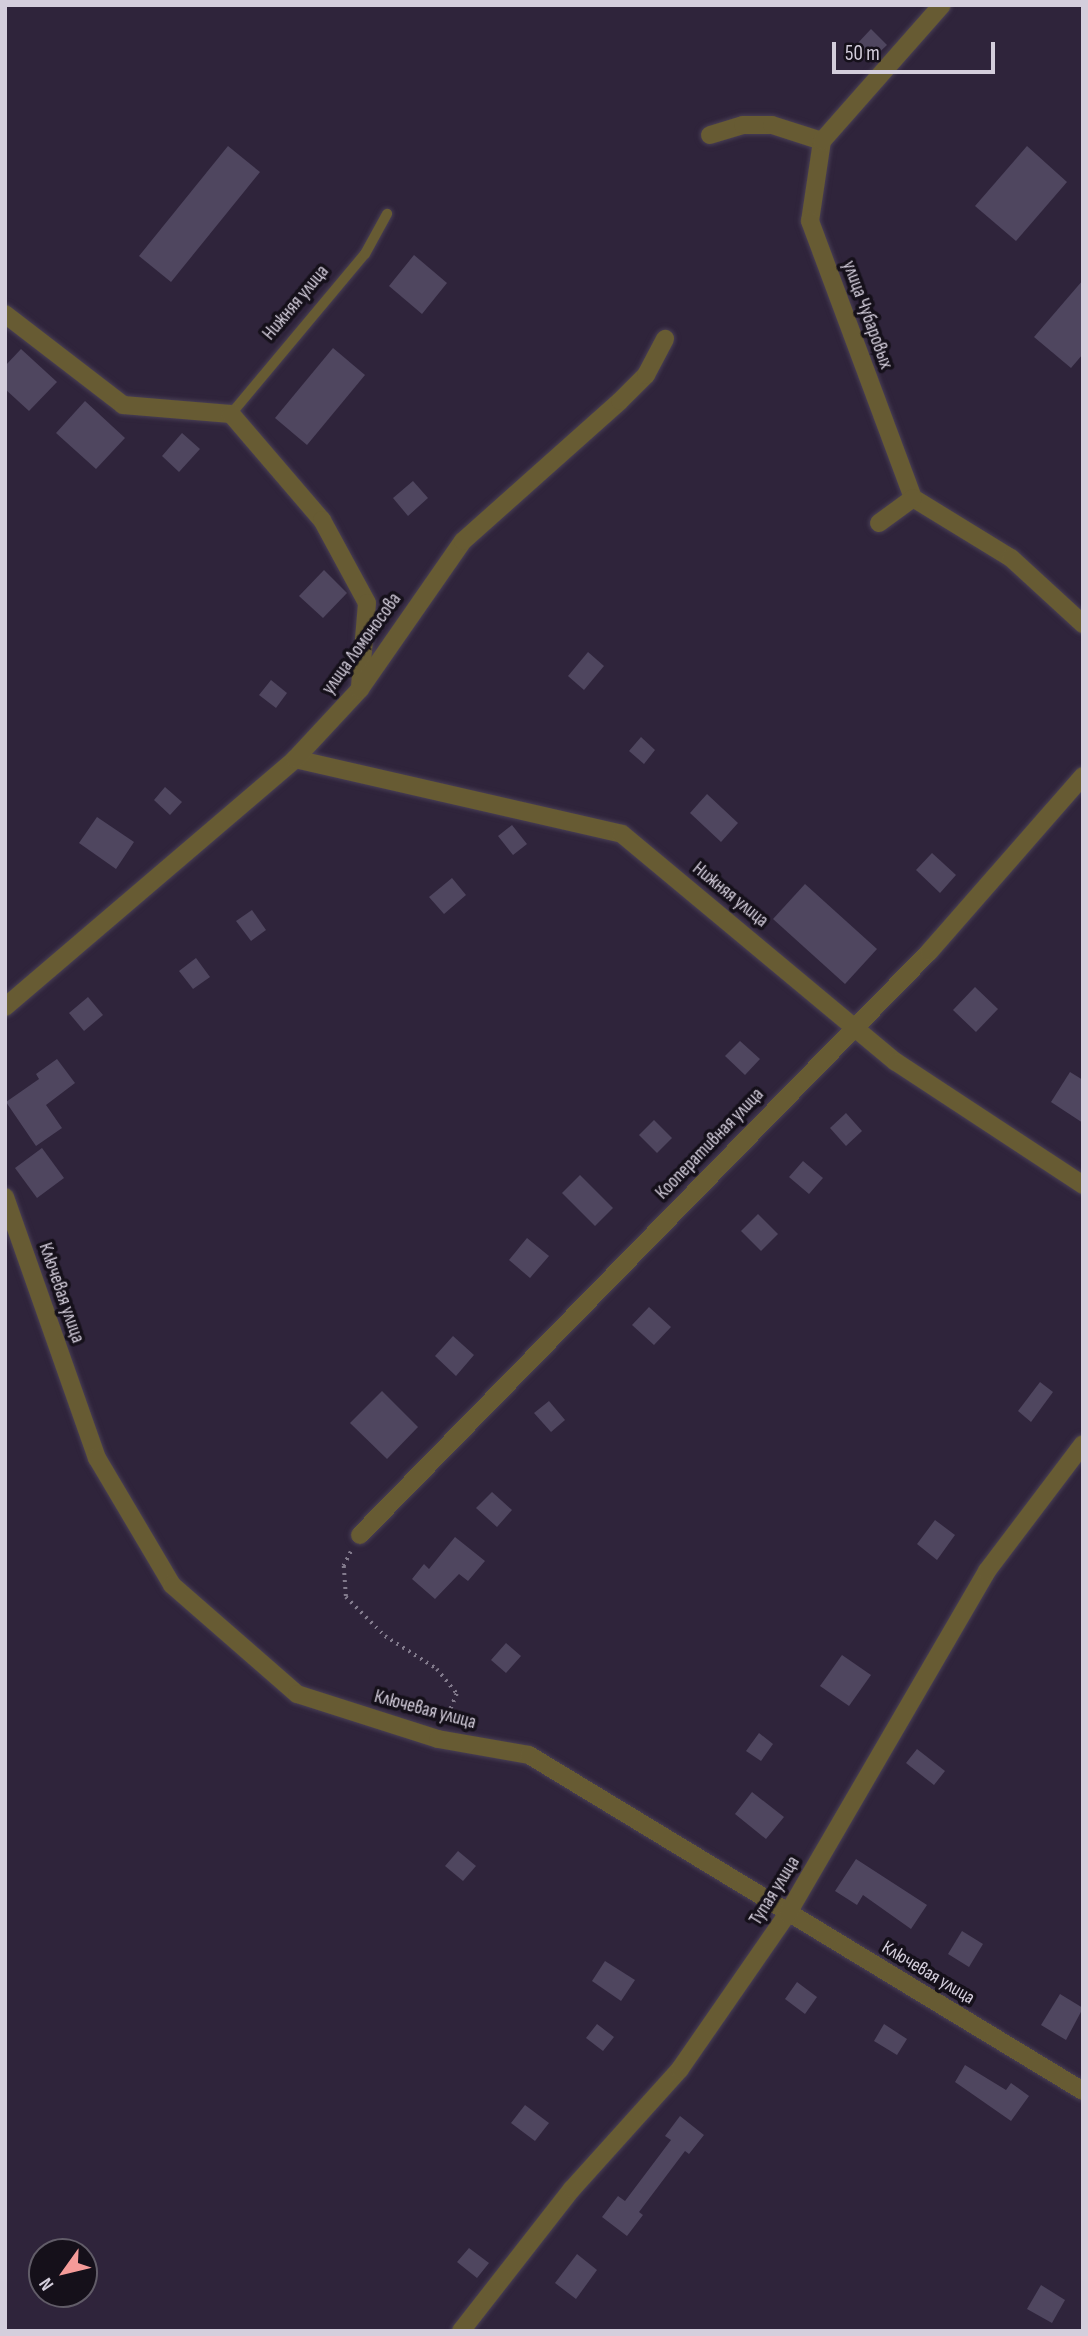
<!DOCTYPE html>
<meta charset="utf-8">
<style>
body{margin:0}
#map{position:relative;width:1088px;height:2336px;overflow:hidden;background:#2f243b;font-family:"Sofia Sans Condensed",sans-serif}
div>[style]{position:absolute}
[style*='--x']{left:calc(var(--x)*1px);top:calc(var(--y)*1px);width:calc(var(--w)*1px);rotate:calc(var(--a)*1deg)}
.building>*{inset:0;background:#4f465f}
.path>*{height:3.5px;margin-top:-1.75px;transform-origin:0;background:repeating-linear-gradient(90deg,#827a8c 0 2px,transparent 0 7px)}
.roads{filter:drop-shadow(0 0 2px #493f55) drop-shadow(0 0 2px #493f55)}
.lane>*{height:10px;margin:-5px;padding:0 5px;transform-origin:5px;border-radius:5px;background:#675b33}
.street>*{height:18px;margin:-9px;padding:0 9px;transform-origin:9px;border-radius:9px;background:#675b33}
span{translate:-50% -50%;white-space:nowrap;text-align:center;line-height:1.15;-webkit-text-stroke:7px #15101a;paint-order:stroke}
.street-label{font-size:19px;color:#d4cedc}
.frame{position:absolute;inset:0;border:7px solid #d4cedc;pointer-events:none}
.north{position:absolute;left:28px;top:2238px;width:70px;height:70px;box-sizing:border-box;background:#15101a;border:2px solid #615c68;border-radius:50%;rotate:236deg;font-size:19px;font-weight:700;line-height:28px;text-align:center;color:#d4cedc}
.north::after{content:'';display:block;margin:auto;width:24px;height:32px;background:#f59b99;clip-path:polygon(50% 0,100% 100%,50% 72%,0 100%)}
.scale{position:absolute;left:832px;top:42px;width:163px;height:32px;box-sizing:border-box;border:4px solid #d4cedc;border-top:0;padding-left:9px;font-size:21px;line-height:24px;white-space:nowrap;color:#d4cedc;-webkit-text-stroke:5px #15101a;paint-order:stroke}
</style>
<div id="map">
<div class="building">
<div style="clip-path:polygon(871px 29px,887px 45px,871px 60px,856px 45px)"></div>
<div style="clip-path:polygon(228px 146px,260px 172px,171px 282px,139px 256px)"></div>
<div style="clip-path:polygon(1027px 146px,1067px 182px,1016px 241px,975px 206px)"></div>
<div style="clip-path:polygon(414px 255px,447px 283px,422px 314px,389px 286px)"></div>
<div style="clip-path:polygon(1083px 280px,1083px 354px,1071px 368px,1034px 337px)"></div>
<div style="clip-path:polygon(333px 348px,365px 375px,307px 445px,275px 418px)"></div>
<div style="clip-path:polygon(21px 349px,57px 382px,29px 411px,5px 389px,5px 366px)"></div>
<div style="clip-path:polygon(85px 401px,125px 438px,96px 469px,56px 433px)"></div>
<div style="clip-path:polygon(182px 433px,200px 449px,179px 472px,162px 456px)"></div>
<div style="clip-path:polygon(413px 481px,428px 498px,408px 516px,393px 498px)"></div>
<div style="clip-path:polygon(324px 570px,347px 593px,323px 618px,299px 596px)"></div>
<div style="clip-path:polygon(588px 652px,604px 666px,584px 690px,568px 676px)"></div>
<div style="clip-path:polygon(271px 680px,287px 693px,276px 708px,259px 695px)"></div>
<div style="clip-path:polygon(641px 737px,655px 750px,644px 764px,629px 751px)"></div>
<div style="clip-path:polygon(165px 787px,182px 802px,170px 815px,154px 800px)"></div>
<div style="clip-path:polygon(707px 794px,738px 823px,721px 842px,690px 813px)"></div>
<div style="clip-path:polygon(97px 817px,134px 842px,116px 869px,79px 843px)"></div>
<div style="clip-path:polygon(512px 825px,527px 844px,513px 855px,498px 836px)"></div>
<div style="clip-path:polygon(932px 853px,956px 875px,940px 893px,916px 870px)"></div>
<div style="clip-path:polygon(452px 878px,466px 895px,444px 914px,429px 897px)"></div>
<div style="clip-path:polygon(805px 884px,877px 949px,845px 984px,773px 919px)"></div>
<div style="clip-path:polygon(252px 910px,266px 930px,251px 941px,236px 921px)"></div>
<div style="clip-path:polygon(196px 958px,210px 977px,193px 989px,179px 971px)"></div>
<div style="clip-path:polygon(975px 987px,998px 1009px,976px 1032px,953px 1010px)"></div>
<div style="clip-path:polygon(88px 997px,103px 1015px,84px 1031px,69px 1013px)"></div>
<div style="clip-path:polygon(740px 1041px,760px 1059px,745px 1075px,725px 1056px)"></div>
<div style="clip-path:polygon(57px 1059px,75px 1083px,46px 1105px,62px 1128px,36px 1146px,6px 1102px,39px 1079px,36px 1074px)"></div>
<div style="clip-path:polygon(1070px 1072px,1083px 1080px,1083px 1123px,1051px 1102px)"></div>
<div style="clip-path:polygon(846px 1113px,862px 1131px,846px 1146px,830px 1128px)"></div>
<div style="clip-path:polygon(654px 1120px,672px 1138px,657px 1153px,639px 1135px)"></div>
<div style="clip-path:polygon(42px 1148px,64px 1178px,37px 1198px,15px 1168px)"></div>
<div style="clip-path:polygon(803px 1161px,823px 1178px,809px 1194px,789px 1177px)"></div>
<div style="clip-path:polygon(580px 1175px,613px 1208px,595px 1226px,562px 1193px)"></div>
<div style="clip-path:polygon(758px 1214px,778px 1234px,761px 1251px,741px 1231px)"></div>
<div style="clip-path:polygon(527px 1238px,549px 1256px,530px 1278px,509px 1260px)"></div>
<div style="clip-path:polygon(649px 1307px,671px 1327px,654px 1345px,632px 1325px)"></div>
<div style="clip-path:polygon(453px 1336px,474px 1355px,456px 1376px,435px 1356px)"></div>
<div style="clip-path:polygon(1040px 1382px,1053px 1392px,1031px 1422px,1018px 1411px)"></div>
<div style="clip-path:polygon(382px 1391px,418px 1427px,387px 1459px,350px 1423px)"></div>
<div style="clip-path:polygon(549px 1401px,565px 1420px,551px 1432px,534px 1413px)"></div>
<div style="clip-path:polygon(492px 1492px,512px 1510px,497px 1527px,476px 1508px)"></div>
<div style="clip-path:polygon(935px 1520px,955px 1535px,937px 1560px,917px 1544px)"></div>
<div style="clip-path:polygon(455px 1537px,485px 1561px,468px 1581px,459px 1574px,435px 1599px,412px 1579px,424px 1564px,429px 1569px)"></div>
<div style="clip-path:polygon(506px 1643px,521px 1656px,506px 1673px,491px 1660px)"></div>
<div style="clip-path:polygon(842px 1655px,871px 1675px,849px 1706px,820px 1686px)"></div>
<div style="clip-path:polygon(759px 1733px,773px 1744px,761px 1761px,746px 1751px)"></div>
<div style="clip-path:polygon(917px 1749px,945px 1771px,934px 1785px,906px 1763px)"></div>
<div style="clip-path:polygon(752px 1792px,784px 1817px,766px 1839px,735px 1814px)"></div>
<div style="clip-path:polygon(458px 1851px,476px 1866px,463px 1881px,445px 1866px)"></div>
<div style="clip-path:polygon(856px 1859px,927px 1905px,911px 1929px,863px 1895px,857px 1905px,835px 1891px)"></div>
<div style="clip-path:polygon(962px 1931px,983px 1944px,969px 1967px,948px 1954px)"></div>
<div style="clip-path:polygon(605px 1961px,635px 1980px,621px 2001px,592px 1981px)"></div>
<div style="clip-path:polygon(797px 1982px,817px 1997px,805px 2014px,785px 1999px)"></div>
<div style="clip-path:polygon(1060px 1994px,1083px 2008px,1066px 2040px,1041px 2025px)"></div>
<div style="clip-path:polygon(597px 2024px,614px 2037px,603px 2051px,586px 2038px)"></div>
<div style="clip-path:polygon(884px 2024px,907px 2039px,897px 2055px,874px 2041px)"></div>
<div style="clip-path:polygon(965px 2065px,1006px 2090px,1011px 2083px,1029px 2096px,1011px 2121px,955px 2082px)"></div>
<div style="clip-path:polygon(525px 2105px,549px 2123px,535px 2141px,511px 2123px)"></div>
<div style="clip-path:polygon(680px 2116px,704px 2135px,689px 2154px,685px 2151px,639px 2212px,643px 2215px,627px 2236px,602px 2217px,618px 2196px,625px 2201px,671px 2140px,665px 2136px)"></div>
<div style="clip-path:polygon(469px 2248px,489px 2263px,477px 2278px,457px 2262px)"></div>
<div style="clip-path:polygon(577px 2254px,597px 2270px,576px 2299px,555px 2283px)"></div>
<div style="clip-path:polygon(1041px 2285px,1065px 2300px,1052px 2323px,1027px 2309px)"></div>
</div>
<div class="path">
<div style="--x:351;--y:1552;--w:16;--a:117"></div>
<div style="--x:344;--y:1566;--w:31;--a:86"></div>
<div style="--x:346;--y:1597;--w:55;--a:45"></div>
<div style="--x:385;--y:1636;--w:62;--a:32.4"></div>
<div style="--x:437;--y:1669;--w:32;--a:51"></div>
<div style="--x:457;--y:1694;--w:28;--a:113"></div>
</div>
<div class="roads">
<div class="lane">
<div style="--x:231;--y:414;--w:209;--a:-50.1"></div>
<div style="--x:365;--y:254;--w:46;--a:-61.2"></div>
</div>
<div class="street">
<div style="--x:710;--y:135;--w:34;--a:-17"></div>
<div style="--x:743;--y:125;--w:29;--a:0"></div>
<div style="--x:772;--y:125;--w:52;--a:17.7"></div>
<div style="--x:822;--y:141;--w:81;--a:98.5"></div>
<div style="--x:810;--y:221;--w:296;--a:69.6"></div>
<div style="--x:913;--y:498;--w:115;--a:31.5"></div>
<div style="--x:1011;--y:558;--w:98;--a:42.5"></div>
<div style="--x:822;--y:141;--w:181;--a:-48.6"></div>
<div style="--x:5;--y:314;--w:149;--a:37.6"></div>
<div style="--x:123;--y:405;--w:108;--a:4.8"></div>
<div style="--x:231;--y:414;--w:140;--a:49.4"></div>
<div style="--x:322;--y:520;--w:94;--a:61.5"></div>
<div style="--x:367;--y:603;--w:83;--a:94.8"></div>
<div style="--x:879;--y:523;--w:42;--a:-36.3"></div>
<div style="--x:295;--y:759;--w:335;--a:12.9"></div>
<div style="--x:622;--y:834;--w:356;--a:39.8"></div>
<div style="--x:896;--y:1062;--w:224;--a:33.3"></div>
<div style="--x:5;--y:1007;--w:382;--a:-40.5"></div>
<div style="--x:295;--y:759;--w:96;--a:-47.1"></div>
<div style="--x:360;--y:689;--w:180;--a:-55.2"></div>
<div style="--x:463;--y:541;--w:210;--a:-41.7"></div>
<div style="--x:620;--y:401;--w:37;--a:-45"></div>
<div style="--x:646;--y:375;--w:41;--a:-62.2"></div>
<div style="--x:5;--y:1197;--w:277;--a:70.6"></div>
<div style="--x:97;--y:1458;--w:147;--a:59.4"></div>
<div style="--x:172;--y:1585;--w:166;--a:41.1"></div>
<div style="--x:297;--y:1694;--w:148;--a:17.7"></div>
<div style="--x:438;--y:1739;--w:92;--a:10"></div>
<div style="--x:529;--y:1755;--w:648;--a:31.24"></div>
<div style="--x:360;--y:1535;--w:815;--a:-45.7"></div>
<div style="--x:929;--y:952;--w:234;--a:-48.8"></div>
<div style="--x:461;--y:2331;--w:180;--a:-52"></div>
<div style="--x:572;--y:2189;--w:161;--a:-48"></div>
<div style="--x:680;--y:2069;--w:190;--a:-55.3"></div>
<div style="--x:788;--y:1913;--w:396;--a:-59.8"></div>
<div style="--x:987;--y:1571;--w:159;--a:-52.9"></div>
</div>
</div>
<div class="street-label">
<span style="left:296px;top:303px;rotate:-50deg">Нижняя улица</span>
<span style="left:867px;top:315px;rotate:70deg">улица Чубаровых</span>
<span style="left:362px;top:644px;rotate:-54deg">улица Ломоносова</span>
<span style="left:730px;top:895px;rotate:39deg">Нижняя улица</span>
<span style="left:710px;top:1144px;rotate:-46deg">Кооперативная улица</span>
<span style="left:61px;top:1293px;rotate:71deg">Ключевая улица</span>
<span style="left:425px;top:1710px;rotate:15deg">Ключевая улица</span>
<span style="left:775px;top:1891px;rotate:-58deg">Тупая улица</span>
<span style="left:928px;top:1973px;rotate:31deg">Ключевая улица</span>
</div>
<div class="frame"></div>
<div class="north">N</div>
<div class="scale">50 m</div>
</div>
